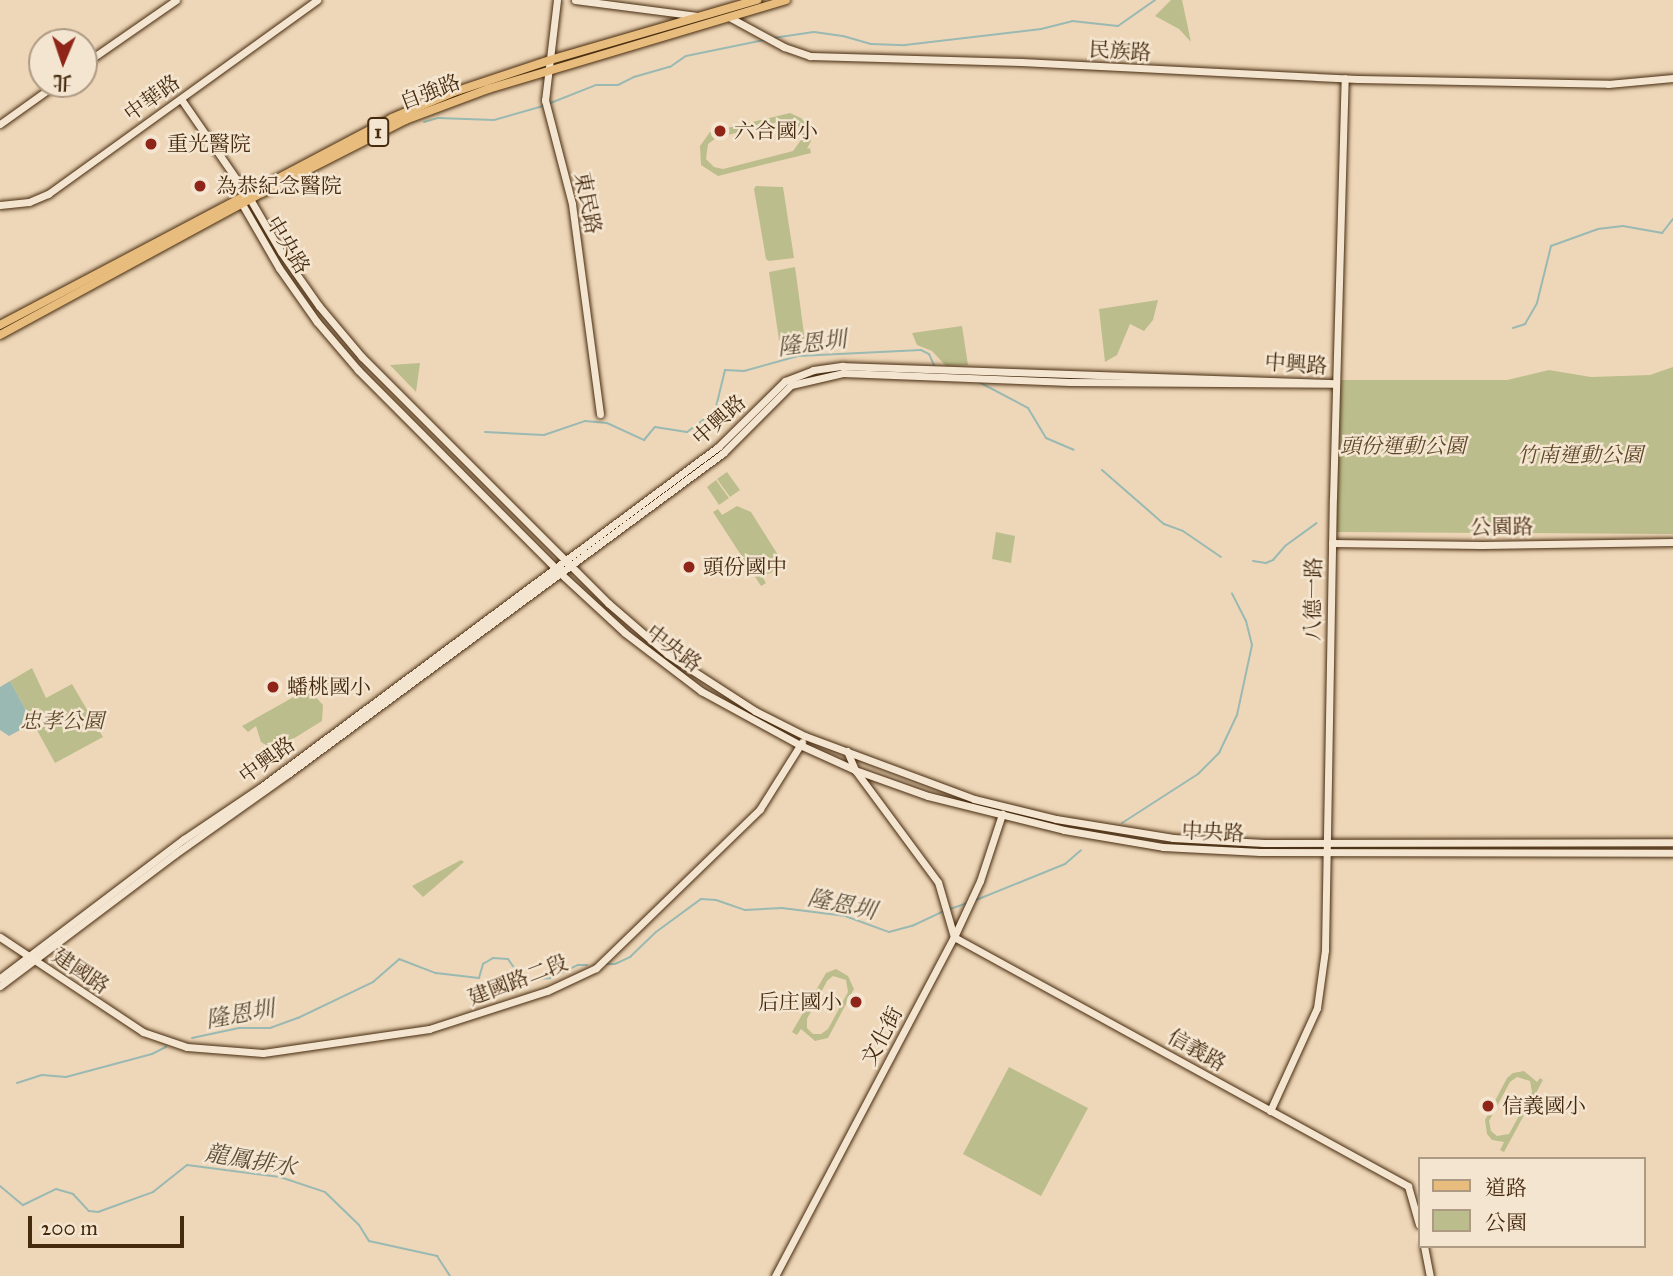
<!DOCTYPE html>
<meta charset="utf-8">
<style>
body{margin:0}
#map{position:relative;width:1673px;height:1276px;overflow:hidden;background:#eed7b8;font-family:"IM FELL Great Primer","Noto Serif TC",serif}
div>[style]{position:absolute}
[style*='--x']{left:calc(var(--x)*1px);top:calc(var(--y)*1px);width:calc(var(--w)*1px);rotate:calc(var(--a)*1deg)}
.green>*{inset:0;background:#bcbd8c}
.water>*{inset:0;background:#99b9b2}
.stream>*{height:2px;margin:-1px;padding:0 1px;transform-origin:1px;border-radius:1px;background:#99b9b2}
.roads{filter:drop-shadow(0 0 2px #462a0e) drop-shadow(0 0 2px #462a0e)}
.secondary>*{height:7px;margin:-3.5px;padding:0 3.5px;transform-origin:3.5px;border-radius:3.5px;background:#f4e5d1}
.primary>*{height:8px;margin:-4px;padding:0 4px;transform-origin:4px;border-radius:4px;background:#e7bc7c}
.dots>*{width:19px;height:19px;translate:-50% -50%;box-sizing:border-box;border:4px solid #f4e5d1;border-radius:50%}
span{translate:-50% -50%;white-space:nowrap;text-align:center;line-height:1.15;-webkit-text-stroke:5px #f4e5d1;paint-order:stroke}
.shield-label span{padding:2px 5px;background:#f4e5d1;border:2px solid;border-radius:5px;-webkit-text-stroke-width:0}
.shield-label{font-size:19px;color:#462a0e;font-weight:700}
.street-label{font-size:21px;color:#462a0e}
.poi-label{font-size:21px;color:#462a0e}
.left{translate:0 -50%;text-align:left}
.right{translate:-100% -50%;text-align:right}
.park-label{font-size:21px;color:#5e4727;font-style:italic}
.water-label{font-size:23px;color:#5b4e37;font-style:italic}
.legend{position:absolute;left:1418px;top:1157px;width:228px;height:91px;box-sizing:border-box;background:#f4e5d1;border:2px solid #ae9a83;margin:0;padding:9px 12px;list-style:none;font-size:21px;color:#462a0e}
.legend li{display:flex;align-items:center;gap:14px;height:35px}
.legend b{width:35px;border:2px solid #ae9a83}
.north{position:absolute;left:28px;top:28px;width:70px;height:70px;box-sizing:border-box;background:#f4e5d1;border:2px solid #ae9a83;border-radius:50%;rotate:182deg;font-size:19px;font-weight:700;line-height:28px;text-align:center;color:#462a0e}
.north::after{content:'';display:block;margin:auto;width:24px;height:32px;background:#8f2418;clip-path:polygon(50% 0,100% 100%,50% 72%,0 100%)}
.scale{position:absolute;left:28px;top:1216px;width:156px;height:32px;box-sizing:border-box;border:4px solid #462a0e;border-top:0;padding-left:9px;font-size:21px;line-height:24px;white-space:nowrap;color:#462a0e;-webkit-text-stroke:5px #f4e5d1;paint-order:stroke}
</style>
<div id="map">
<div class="green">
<div style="clip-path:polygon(1171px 0,1182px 0,1191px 42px,1179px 29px,1155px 16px)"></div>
<div style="clip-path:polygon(evenodd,790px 113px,801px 118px,808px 126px,811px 141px,807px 149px,810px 148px,811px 153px,718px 176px,701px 165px,700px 146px,710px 132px,790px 113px,786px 120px,796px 123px,801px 130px,801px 140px,793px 151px,723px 169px,714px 167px,706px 159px,708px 144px,716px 138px,786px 120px)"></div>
<div style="clip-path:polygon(756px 186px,783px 187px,794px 258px,769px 261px,766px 259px,754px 189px)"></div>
<div style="clip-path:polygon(795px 267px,805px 341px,783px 343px,779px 340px,769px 272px)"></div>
<div style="clip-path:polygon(1158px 300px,1153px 320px,1144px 331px,1130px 324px,1117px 355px,1105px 362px,1099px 309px)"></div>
<div style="clip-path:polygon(962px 326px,968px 365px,946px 366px,932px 351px,917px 345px,912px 333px)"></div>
<div style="clip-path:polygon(420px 363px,416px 392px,390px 365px)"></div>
<div style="clip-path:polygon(1673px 367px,1673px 534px,1336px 532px,1341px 380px,1507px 380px,1549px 370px,1591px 377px,1650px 375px)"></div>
<div style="clip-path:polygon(727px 472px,740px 490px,730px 497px,717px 479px)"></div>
<div style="clip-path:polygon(716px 480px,729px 498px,719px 505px,707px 487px)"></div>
<div style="clip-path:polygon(737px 506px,751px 512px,778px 555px,777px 566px,771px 573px,761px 575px,766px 583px,761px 586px,713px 512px,718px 509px,722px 515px)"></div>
<div style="clip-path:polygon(996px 532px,1015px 536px,1011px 563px,992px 559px)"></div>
<div style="clip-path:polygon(32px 668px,46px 698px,72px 684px,103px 737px,55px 763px,10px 681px)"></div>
<div style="clip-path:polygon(331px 676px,333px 681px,312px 693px,323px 705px,322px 721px,280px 747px,269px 747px,261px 742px,256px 726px,248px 732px,242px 726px)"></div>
<div style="clip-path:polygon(461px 860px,464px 862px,423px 897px,412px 886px)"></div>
<div style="clip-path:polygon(evenodd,836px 969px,848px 976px,854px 989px,828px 1038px,815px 1041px,801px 1029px,797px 1035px,792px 1032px,826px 973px,836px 969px,833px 976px,846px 980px,848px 992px,828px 1029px,821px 1034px,813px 1034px,807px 1028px,807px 1019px,827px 981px,833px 976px)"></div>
<div style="clip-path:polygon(1009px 1067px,1088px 1108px,1041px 1196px,963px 1154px)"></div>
<div style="clip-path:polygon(evenodd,1524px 1071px,1537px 1082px,1540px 1078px,1543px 1080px,1504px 1152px,1500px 1150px,1504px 1142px,1492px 1140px,1487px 1134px,1485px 1120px,1507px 1078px,1513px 1073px,1524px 1071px,1517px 1077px,1530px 1081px,1532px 1092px,1509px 1134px,1497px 1136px,1491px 1131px,1489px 1121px,1510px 1082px,1517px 1077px)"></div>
</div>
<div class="water">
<div style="clip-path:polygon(10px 681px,33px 723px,9px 736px,0 730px,0 687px)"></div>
</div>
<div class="stream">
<div style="--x:773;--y:38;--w:41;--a:-8.3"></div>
<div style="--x:814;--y:32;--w:29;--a:8"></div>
<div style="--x:843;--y:36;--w:29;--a:16"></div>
<div style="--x:871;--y:44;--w:34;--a:2"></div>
<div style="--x:905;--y:45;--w:137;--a:-6.7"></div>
<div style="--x:1041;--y:29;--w:32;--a:-14"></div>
<div style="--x:1072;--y:21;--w:46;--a:6.2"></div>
<div style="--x:1118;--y:26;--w:45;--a:-35.1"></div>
<div style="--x:548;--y:104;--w:52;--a:-21.6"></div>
<div style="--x:596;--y:85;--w:22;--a:0"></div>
<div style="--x:618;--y:85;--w:18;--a:-27"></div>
<div style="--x:634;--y:77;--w:37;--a:-16"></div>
<div style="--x:670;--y:67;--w:19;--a:-35"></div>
<div style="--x:686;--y:56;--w:80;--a:-11.6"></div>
<div style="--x:424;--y:122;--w:15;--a:-16"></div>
<div style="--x:438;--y:118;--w:56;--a:2"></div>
<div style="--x:494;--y:120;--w:51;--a:-15.9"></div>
<div style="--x:1513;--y:328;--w:13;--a:-18"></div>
<div style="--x:1525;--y:324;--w:24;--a:-60"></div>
<div style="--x:1537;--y:303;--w:59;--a:-76.2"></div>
<div style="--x:1551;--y:246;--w:50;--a:-19.9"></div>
<div style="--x:1598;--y:229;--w:25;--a:-7"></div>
<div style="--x:1623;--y:226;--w:40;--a:10"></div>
<div style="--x:1662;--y:233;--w:18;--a:-52"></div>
<div style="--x:977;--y:381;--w:58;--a:27.9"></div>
<div style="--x:1028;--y:408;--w:35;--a:59"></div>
<div style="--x:1046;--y:438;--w:30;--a:23"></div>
<div style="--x:485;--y:432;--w:59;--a:2.9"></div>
<div style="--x:544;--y:435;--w:43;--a:-18.9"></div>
<div style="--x:585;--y:421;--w:22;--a:5"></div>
<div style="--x:607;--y:423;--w:41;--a:24.7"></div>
<div style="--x:644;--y:440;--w:17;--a:-50"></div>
<div style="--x:655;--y:427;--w:32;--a:9"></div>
<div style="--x:687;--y:432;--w:35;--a:-37"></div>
<div style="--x:715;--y:411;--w:42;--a:-76.3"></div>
<div style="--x:725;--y:370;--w:19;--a:3"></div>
<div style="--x:744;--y:371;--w:56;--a:-15.5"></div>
<div style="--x:798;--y:356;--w:123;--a:-2.8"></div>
<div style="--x:921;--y:350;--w:9;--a:27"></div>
<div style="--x:929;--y:354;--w:12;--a:66"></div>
<div style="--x:1102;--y:470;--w:82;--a:41.1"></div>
<div style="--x:1164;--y:524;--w:20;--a:20"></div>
<div style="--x:1183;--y:531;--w:46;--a:34.4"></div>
<div style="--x:1253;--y:561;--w:13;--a:9"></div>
<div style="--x:1266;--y:563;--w:8;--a:-23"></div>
<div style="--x:1273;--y:560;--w:18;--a:-49"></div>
<div style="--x:1285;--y:546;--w:39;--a:-36"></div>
<div style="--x:1122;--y:823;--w:90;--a:-32.8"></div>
<div style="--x:1198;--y:774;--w:30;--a:-45"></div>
<div style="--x:1219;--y:753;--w:42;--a:-64.7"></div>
<div style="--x:1237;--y:715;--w:72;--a:-77.9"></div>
<div style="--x:1252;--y:645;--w:25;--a:-104"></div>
<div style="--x:1246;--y:621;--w:31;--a:-117"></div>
<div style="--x:976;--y:900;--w:96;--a:-22"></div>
<div style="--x:1065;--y:864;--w:21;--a:-41"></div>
<div style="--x:950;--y:909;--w:18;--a:-19"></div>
<div style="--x:604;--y:964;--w:11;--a:0"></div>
<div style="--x:615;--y:964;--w:17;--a:-25"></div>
<div style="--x:630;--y:957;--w:36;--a:-44"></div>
<div style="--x:656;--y:932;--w:56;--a:-36.3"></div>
<div style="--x:701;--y:899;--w:15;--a:4"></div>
<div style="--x:716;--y:900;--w:31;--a:19"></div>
<div style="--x:745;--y:910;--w:37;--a:-3"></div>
<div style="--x:782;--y:908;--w:64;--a:7.2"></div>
<div style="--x:845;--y:916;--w:47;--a:20"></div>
<div style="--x:889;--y:932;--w:24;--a:-15"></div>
<div style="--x:912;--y:926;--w:35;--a:-25"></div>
<div style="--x:192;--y:1038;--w:48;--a:-12"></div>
<div style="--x:239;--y:1028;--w:31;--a:0"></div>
<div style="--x:270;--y:1028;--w:30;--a:-20"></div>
<div style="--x:298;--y:1018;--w:83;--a:-25.6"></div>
<div style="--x:373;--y:982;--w:35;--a:-41"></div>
<div style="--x:399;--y:959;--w:40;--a:21"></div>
<div style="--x:436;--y:973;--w:43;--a:6.6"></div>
<div style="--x:479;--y:978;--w:15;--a:-74"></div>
<div style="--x:483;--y:964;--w:12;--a:-31"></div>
<div style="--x:493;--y:958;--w:15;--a:4"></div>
<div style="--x:508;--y:959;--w:19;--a:55"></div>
<div style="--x:519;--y:975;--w:9;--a:27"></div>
<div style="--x:527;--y:979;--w:23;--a:-2"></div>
<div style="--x:550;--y:978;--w:31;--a:-25"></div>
<div style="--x:578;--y:965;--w:9;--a:0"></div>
<div style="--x:17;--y:1083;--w:26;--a:-18"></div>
<div style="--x:42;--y:1075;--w:24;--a:5"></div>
<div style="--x:66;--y:1077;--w:89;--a:-15"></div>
<div style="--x:152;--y:1054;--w:16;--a:-27"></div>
<div style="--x:0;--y:1186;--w:30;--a:40"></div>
<div style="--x:23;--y:1205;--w:37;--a:-26"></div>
<div style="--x:56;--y:1189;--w:18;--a:16"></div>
<div style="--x:73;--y:1194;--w:23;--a:47"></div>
<div style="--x:89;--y:1211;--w:9;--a:6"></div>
<div style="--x:98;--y:1212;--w:59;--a:-20"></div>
<div style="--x:153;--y:1192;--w:43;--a:-38.5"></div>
<div style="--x:187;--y:1165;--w:94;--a:7.4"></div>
<div style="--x:280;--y:1177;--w:47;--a:18.4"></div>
<div style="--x:325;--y:1192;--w:47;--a:44.1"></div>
<div style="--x:359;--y:1225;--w:19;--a:58"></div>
<div style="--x:369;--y:1241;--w:70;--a:12.4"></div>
<div style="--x:437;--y:1256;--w:24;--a:57"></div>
</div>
<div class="roads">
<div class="secondary">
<div style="--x:557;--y:0;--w:101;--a:96.8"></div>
<div style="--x:545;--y:100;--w:107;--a:75.4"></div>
<div style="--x:572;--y:204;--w:212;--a:82.4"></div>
<div style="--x:575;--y:0;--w:125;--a:7.4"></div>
<div style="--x:729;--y:17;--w:63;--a:28.6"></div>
<div style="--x:784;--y:47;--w:28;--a:19"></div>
<div style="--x:810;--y:56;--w:211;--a:1.6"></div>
<div style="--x:1021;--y:62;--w:337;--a:2.9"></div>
<div style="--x:1358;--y:79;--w:250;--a:1.1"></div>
<div style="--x:1608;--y:84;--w:65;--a:-5.3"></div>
<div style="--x:84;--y:64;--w:112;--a:-34.8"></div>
<div style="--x:181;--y:99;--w:121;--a:55.4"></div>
<div style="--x:250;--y:199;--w:61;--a:59.7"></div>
<div style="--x:281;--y:252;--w:66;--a:54.9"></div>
<div style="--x:319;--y:306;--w:67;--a:49.9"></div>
<div style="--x:362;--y:357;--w:348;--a:45"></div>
<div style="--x:608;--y:603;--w:78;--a:40.8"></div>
<div style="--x:667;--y:654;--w:105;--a:32.9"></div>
<div style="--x:755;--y:711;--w:56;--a:26.6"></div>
<div style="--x:805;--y:736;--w:180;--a:20.4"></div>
<div style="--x:974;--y:799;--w:84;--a:13.7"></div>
<div style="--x:1056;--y:819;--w:119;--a:9.2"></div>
<div style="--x:1173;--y:838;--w:91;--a:3.1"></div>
<div style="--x:1264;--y:843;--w:409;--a:-0.1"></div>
<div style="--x:0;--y:124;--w:69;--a:-35.5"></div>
<div style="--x:244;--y:200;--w:4;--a:117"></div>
<div style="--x:242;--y:204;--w:74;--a:60"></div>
<div style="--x:279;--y:268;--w:66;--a:54.9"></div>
<div style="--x:317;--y:322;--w:63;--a:49.5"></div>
<div style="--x:358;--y:370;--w:286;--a:45.1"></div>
<div style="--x:560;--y:573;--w:88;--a:42.7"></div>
<div style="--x:625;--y:633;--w:96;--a:37.3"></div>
<div style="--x:701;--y:691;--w:113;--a:28.6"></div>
<div style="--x:800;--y:745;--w:60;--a:24.4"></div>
<div style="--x:855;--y:770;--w:77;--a:19.6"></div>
<div style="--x:928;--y:796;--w:140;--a:14"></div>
<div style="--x:1064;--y:830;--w:100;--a:9.7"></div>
<div style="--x:1163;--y:847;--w:97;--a:3"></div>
<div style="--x:1260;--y:852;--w:413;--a:0.1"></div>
<div style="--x:0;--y:205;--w:29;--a:-6"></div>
<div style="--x:29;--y:202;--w:21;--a:-23"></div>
<div style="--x:48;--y:194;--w:332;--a:-35.8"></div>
<div style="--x:1332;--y:543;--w:150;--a:0.8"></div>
<div style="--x:1482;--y:545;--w:191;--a:-0.9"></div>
<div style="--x:847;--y:751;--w:21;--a:67"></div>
<div style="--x:855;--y:770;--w:139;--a:53.5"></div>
<div style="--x:938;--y:882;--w:57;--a:73.8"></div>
<div style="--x:954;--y:937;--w:518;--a:28.74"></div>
<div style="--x:1408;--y:1186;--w:40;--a:74"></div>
<div style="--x:0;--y:937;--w:172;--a:33.6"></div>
<div style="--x:143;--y:1032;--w:46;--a:18.8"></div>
<div style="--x:187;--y:1047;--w:76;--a:4.5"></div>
<div style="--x:263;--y:1053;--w:168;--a:-8.2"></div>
<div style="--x:429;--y:1029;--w:124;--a:-17.9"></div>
<div style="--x:547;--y:991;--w:54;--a:-25.1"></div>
<div style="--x:596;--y:968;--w:228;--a:-44.1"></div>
<div style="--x:760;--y:809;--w:79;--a:-57.9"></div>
<div style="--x:0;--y:978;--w:231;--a:-37.1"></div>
<div style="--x:184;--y:839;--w:93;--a:-34"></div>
<div style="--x:261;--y:787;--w:570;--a:-36.65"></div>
<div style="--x:718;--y:447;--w:94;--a:-44.6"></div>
<div style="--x:785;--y:381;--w:30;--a:-21"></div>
<div style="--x:813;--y:370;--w:30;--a:-8"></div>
<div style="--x:843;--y:366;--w:489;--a:2"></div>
<div style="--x:0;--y:986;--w:219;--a:-37"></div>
<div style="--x:175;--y:854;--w:138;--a:-35.3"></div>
<div style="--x:288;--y:774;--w:541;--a:-36.42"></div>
<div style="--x:723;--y:453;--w:96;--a:-45"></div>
<div style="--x:791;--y:385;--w:53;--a:-13"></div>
<div style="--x:843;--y:373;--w:227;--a:2.3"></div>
<div style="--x:1070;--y:382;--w:266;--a:0.4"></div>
<div style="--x:1270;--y:1111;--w:113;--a:-65.5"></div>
<div style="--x:1317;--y:1008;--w:59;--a:-82.1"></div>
<div style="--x:1325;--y:950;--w:452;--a:-89"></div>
<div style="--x:1333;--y:498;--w:420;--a:-88.4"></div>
<div style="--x:1424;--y:1246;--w:31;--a:79"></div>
<div style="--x:775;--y:1276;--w:383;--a:-62.2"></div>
<div style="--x:954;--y:937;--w:62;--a:-65.1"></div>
<div style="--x:980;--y:881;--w:71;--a:-71.8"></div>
</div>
<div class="primary">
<div style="--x:0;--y:325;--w:443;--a:-27.8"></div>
<div style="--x:392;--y:118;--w:67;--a:-22.8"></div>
<div style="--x:454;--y:92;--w:101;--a:-18.4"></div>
<div style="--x:550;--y:60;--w:216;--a:-16.2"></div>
<div style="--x:0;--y:335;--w:298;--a:-28.5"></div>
<div style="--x:262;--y:193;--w:161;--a:-27"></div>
<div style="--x:405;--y:120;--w:89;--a:-20.5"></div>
<div style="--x:488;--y:89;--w:311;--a:-16.6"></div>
</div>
</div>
<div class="dots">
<div style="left:720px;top:131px;background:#8f2418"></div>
<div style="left:151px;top:144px;background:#8f2418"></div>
<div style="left:200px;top:186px;background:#8f2418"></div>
<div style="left:689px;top:567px;background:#8f2418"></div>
<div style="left:273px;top:687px;background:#8f2418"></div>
<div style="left:856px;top:1002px;background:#8f2418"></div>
<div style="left:1488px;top:1106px;background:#8f2418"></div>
</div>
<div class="shield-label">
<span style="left:378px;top:132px">1</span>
</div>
<div class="street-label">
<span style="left:1120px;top:51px;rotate:3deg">民族路</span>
<span style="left:430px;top:92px;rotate:-21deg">自強路</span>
<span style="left:152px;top:98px;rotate:-36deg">中華路</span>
<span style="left:588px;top:203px;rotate:79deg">東民路</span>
<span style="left:288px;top:245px;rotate:59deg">中央路</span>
<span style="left:1296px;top:364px;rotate:4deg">中興路</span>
<span style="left:719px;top:420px;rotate:-42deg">中興路</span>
<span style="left:1502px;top:527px;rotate:-1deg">公園路</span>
<span style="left:1313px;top:599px;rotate:-89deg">八德一路</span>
<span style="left:674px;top:648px;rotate:37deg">中央路</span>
<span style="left:267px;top:760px;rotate:-36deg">中興路</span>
<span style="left:1213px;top:832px;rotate:3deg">中央路</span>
<span style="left:81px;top:971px;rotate:34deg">建國路</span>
<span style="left:518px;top:980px;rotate:-21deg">建國路二段</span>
<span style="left:882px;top:1036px;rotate:-62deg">文化街</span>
<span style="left:1197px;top:1050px;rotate:29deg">信義路</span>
</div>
<div class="poi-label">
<span class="left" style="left:734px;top:131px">六合國小</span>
<span class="left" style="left:167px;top:144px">重光醫院</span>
<span class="left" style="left:216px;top:186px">為恭紀念醫院</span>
<span class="left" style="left:703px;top:567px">頭份國中</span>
<span class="left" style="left:287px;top:687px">蟠桃國小</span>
<span class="right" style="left:842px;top:1002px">后庄國小</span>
<span class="left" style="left:1502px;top:1106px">信義國小</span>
</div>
<div class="park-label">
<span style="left:1403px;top:446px">頭份運動公園</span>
<span style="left:1580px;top:455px">竹南運動公園</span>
<span style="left:62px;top:721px">忠孝公園</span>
</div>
<div class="water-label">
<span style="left:812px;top:343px;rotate:-7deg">隆恩圳</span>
<span style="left:842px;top:904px;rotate:12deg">隆恩圳</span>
<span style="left:240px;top:1014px;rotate:-10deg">隆恩圳</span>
<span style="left:251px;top:1160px;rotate:10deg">龍鳳排水</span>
</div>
<ul class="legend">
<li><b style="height:9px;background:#e7bc7c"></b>道路</li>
<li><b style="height:19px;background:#bcbd8c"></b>公園</li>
</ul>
<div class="north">北</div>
<div class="scale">200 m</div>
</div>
